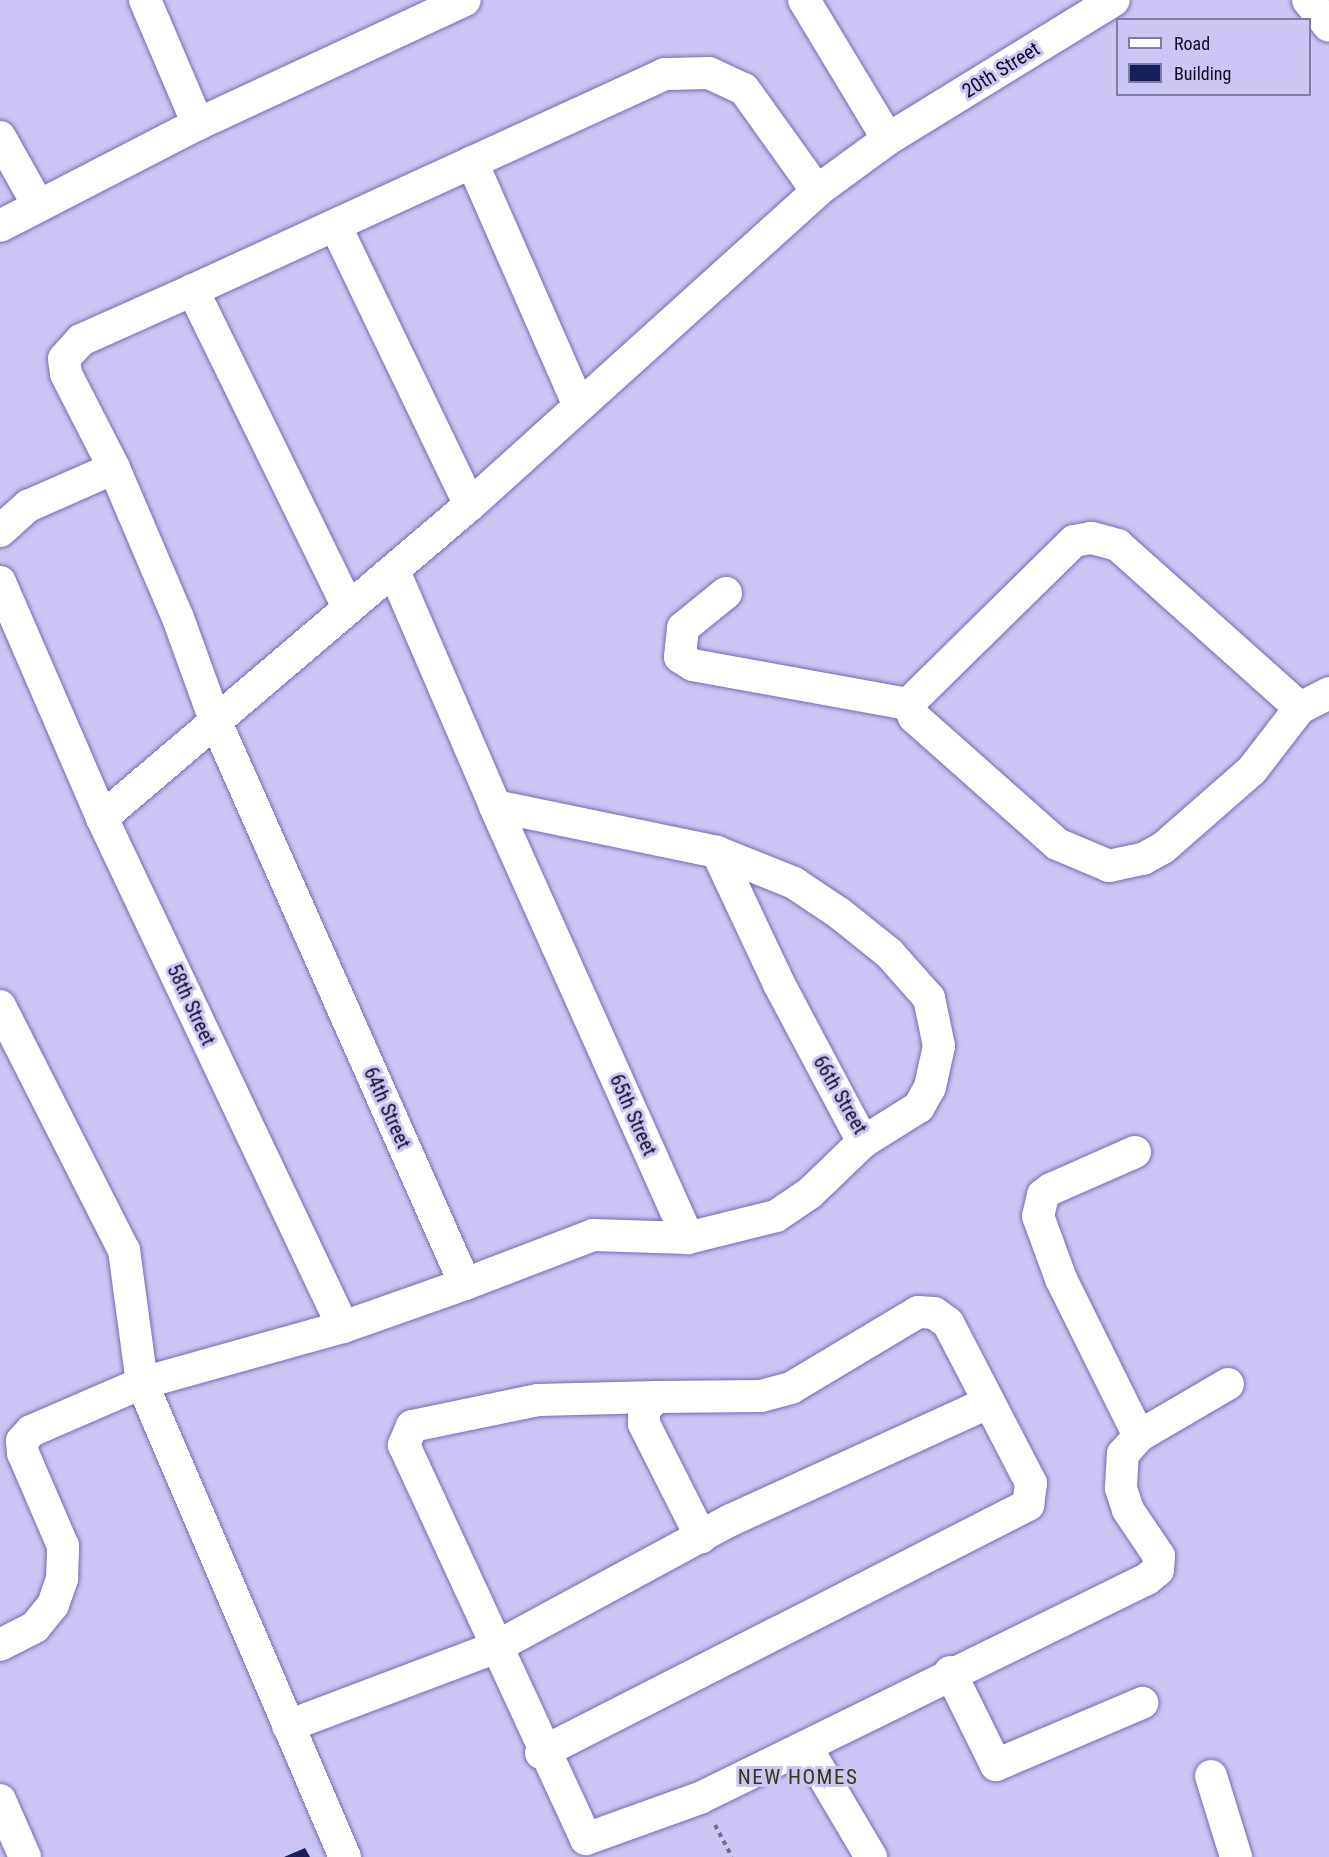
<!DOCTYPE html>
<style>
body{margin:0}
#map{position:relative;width:1329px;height:1857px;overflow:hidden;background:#cbc6f5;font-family:"Roboto Condensed",sans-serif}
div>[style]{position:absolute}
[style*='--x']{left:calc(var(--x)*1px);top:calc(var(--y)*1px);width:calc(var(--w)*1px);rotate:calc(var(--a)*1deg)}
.building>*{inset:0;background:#141f5c}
.path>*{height:4px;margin-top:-2px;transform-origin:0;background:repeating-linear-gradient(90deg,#726d93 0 4.5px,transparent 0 9px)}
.roads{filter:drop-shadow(0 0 2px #756ab2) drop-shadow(0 0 2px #756ab2)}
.street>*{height:32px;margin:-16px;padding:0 16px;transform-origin:16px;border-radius:16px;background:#fff}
span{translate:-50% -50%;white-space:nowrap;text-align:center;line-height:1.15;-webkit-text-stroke:6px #cbc6f5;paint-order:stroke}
.street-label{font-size:20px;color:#100a26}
.neighbourhood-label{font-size:21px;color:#38380f;letter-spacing:1.5px}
.legend{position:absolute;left:1116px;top:18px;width:195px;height:78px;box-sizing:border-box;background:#cbc6f5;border:2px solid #807ba2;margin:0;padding:8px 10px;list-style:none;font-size:18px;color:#100a26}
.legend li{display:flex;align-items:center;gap:12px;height:30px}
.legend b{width:30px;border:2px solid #807ba2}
</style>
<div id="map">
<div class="building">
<div style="clip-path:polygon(305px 1848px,310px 1857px,284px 1857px)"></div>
</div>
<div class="path">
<div style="--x:715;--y:1825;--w:36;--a:62"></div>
</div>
<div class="roads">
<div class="street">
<div style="--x:145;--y:0;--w:135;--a:66.9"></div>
<div style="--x:804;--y:0;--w:162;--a:58.9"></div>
<div style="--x:1308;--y:0;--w:33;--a:51"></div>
<div style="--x:0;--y:137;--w:78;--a:60.8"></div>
<div style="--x:472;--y:162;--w:266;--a:66.3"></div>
<div style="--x:0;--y:226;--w:223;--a:-27.3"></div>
<div style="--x:198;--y:124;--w:294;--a:-24.9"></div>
<div style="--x:337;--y:229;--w:306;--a:64.3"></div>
<div style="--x:193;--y:290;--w:519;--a:-24.59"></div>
<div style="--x:665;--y:74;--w:44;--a:-1.3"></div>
<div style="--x:709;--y:73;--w:38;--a:25"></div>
<div style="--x:744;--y:89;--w:125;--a:54.4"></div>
<div style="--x:0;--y:531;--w:38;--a:-42"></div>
<div style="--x:28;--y:506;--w:94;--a:-23.8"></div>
<div style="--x:394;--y:571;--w:256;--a:66.7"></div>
<div style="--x:495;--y:806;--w:227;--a:11.7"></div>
<div style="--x:717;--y:852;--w:83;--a:21.9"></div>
<div style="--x:794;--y:883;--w:54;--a:33.7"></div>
<div style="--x:839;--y:913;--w:64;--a:38.7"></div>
<div style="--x:889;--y:953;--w:60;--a:48.4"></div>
<div style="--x:929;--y:998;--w:49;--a:78.2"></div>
<div style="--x:939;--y:1046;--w:42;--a:102.4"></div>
<div style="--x:930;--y:1087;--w:23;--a:119"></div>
<div style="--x:919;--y:1107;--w:66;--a:148"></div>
<div style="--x:863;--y:1142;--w:74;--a:136.1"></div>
<div style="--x:810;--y:1193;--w:41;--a:145.9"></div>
<div style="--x:776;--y:1216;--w:91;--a:166"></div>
<div style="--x:688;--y:1238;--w:473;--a:-114.1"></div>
<div style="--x:0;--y:582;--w:257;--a:66.6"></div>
<div style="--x:726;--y:593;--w:55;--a:140.9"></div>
<div style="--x:683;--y:628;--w:29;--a:96"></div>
<div style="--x:680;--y:657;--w:15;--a:32"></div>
<div style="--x:693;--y:665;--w:219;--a:10.3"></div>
<div style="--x:348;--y:607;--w:353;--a:-116.1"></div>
<div style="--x:193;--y:290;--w:123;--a:155.9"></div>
<div style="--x:81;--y:340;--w:25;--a:132"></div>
<div style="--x:64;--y:359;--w:15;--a:82"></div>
<div style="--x:66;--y:374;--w:106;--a:62.9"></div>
<div style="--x:114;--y:468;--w:163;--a:66.9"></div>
<div style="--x:178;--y:618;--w:109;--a:70.1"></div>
<div style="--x:215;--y:720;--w:617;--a:66.09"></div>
<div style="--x:465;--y:1284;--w:137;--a:-20.9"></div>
<div style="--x:593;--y:1235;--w:95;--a:1.8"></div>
<div style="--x:1300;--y:708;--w:244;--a:-138.2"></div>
<div style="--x:1118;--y:545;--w:28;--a:-165"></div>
<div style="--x:1091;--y:538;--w:17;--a:170"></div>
<div style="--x:1074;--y:541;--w:233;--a:135.5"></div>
<div style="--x:908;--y:704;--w:14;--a:65"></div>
<div style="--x:914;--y:717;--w:191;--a:41.6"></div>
<div style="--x:1057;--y:844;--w:56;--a:22.9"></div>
<div style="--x:1109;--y:866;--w:35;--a:-12"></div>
<div style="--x:1143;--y:859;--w:23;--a:-29"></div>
<div style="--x:1163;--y:848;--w:118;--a:-41.2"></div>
<div style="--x:1252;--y:770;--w:78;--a:-52.3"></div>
<div style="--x:1300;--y:708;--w:33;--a:-27"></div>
<div style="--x:717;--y:852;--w:146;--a:64.8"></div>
<div style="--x:779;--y:984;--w:179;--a:62"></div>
<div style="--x:0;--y:1006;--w:274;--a:63.1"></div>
<div style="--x:124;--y:1250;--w:134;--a:82.3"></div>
<div style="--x:142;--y:1383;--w:516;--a:66.82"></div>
<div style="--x:1135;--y:1152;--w:92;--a:156.2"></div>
<div style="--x:1051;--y:1189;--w:10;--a:143"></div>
<div style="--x:1043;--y:1195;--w:22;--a:103"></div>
<div style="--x:1038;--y:1216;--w:67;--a:69.9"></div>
<div style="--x:1061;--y:1279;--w:175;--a:63.6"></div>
<div style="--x:343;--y:1327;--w:563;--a:-115.34"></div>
<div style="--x:102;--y:818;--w:483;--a:-40.4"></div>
<div style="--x:470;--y:505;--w:468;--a:-42.1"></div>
<div style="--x:817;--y:191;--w:88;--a:-36.2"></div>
<div style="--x:888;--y:139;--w:265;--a:-31.6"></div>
<div style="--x:656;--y:1397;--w:118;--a:178.5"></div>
<div style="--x:538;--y:1400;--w:129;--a:168.3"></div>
<div style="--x:412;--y:1426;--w:21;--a:113"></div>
<div style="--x:404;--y:1445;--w:434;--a:65.2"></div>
<div style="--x:586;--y:1839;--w:121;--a:-19.8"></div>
<div style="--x:700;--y:1798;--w:498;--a:-26.1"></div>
<div style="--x:1147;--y:1579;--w:14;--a:-39"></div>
<div style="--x:1158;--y:1570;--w:14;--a:-86"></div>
<div style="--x:1159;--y:1556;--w:55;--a:-124"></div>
<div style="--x:1128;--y:1510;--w:23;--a:-108"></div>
<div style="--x:1121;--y:1488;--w:34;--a:-87"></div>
<div style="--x:1123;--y:1454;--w:24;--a:-48"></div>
<div style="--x:1139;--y:1436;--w:103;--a:-30.3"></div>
<div style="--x:0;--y:1645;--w:39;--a:-27"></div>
<div style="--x:35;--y:1627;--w:28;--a:-51"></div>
<div style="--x:53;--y:1605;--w:28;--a:-71"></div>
<div style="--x:62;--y:1579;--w:33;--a:-88"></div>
<div style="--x:63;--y:1546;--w:101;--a:-113.3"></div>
<div style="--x:23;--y:1453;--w:12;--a:-95"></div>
<div style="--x:22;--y:1441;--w:13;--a:-48"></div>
<div style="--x:31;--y:1431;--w:121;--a:-23.4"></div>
<div style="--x:142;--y:1383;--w:209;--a:-15.6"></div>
<div style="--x:343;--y:1327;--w:129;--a:-19.4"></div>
<div style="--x:950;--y:1672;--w:104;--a:63.7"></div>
<div style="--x:996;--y:1765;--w:159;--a:-23"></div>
<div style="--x:288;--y:1726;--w:220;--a:-20.7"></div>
<div style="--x:494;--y:1648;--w:269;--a:-28.4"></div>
<div style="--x:731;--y:1520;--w:282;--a:-24.5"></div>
<div style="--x:806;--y:1747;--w:128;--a:59.4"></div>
<div style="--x:541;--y:1753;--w:547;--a:-26.99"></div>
<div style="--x:1028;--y:1505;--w:22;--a:-82"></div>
<div style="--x:1031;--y:1483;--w:180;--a:-117.4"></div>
<div style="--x:948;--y:1323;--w:17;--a:-144"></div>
<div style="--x:934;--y:1313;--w:16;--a:-176"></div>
<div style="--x:918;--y:1312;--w:148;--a:149.1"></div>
<div style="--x:791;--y:1388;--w:31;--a:165"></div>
<div style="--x:761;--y:1396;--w:105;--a:179.5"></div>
<div style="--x:656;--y:1397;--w:18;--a:133"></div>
<div style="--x:644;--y:1410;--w:14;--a:90"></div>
<div style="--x:644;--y:1424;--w:127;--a:63.2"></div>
<div style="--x:1211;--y:1776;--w:85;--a:72.8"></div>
<div style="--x:0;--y:1800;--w:62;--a:66.3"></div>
</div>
</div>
<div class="street-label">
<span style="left:1001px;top:70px;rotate:-32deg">20th Street</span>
<span style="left:191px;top:1005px;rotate:65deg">58th Street</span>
<span style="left:840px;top:1095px;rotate:60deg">66th Street</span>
<span style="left:387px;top:1108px;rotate:66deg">64th Street</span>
<span style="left:633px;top:1115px;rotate:66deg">65th Street</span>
</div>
<div class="neighbourhood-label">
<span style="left:798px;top:1777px">NEW HOMES</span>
</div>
<ul class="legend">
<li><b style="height:8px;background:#fff"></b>Road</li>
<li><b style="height:16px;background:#141f5c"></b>Building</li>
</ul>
</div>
